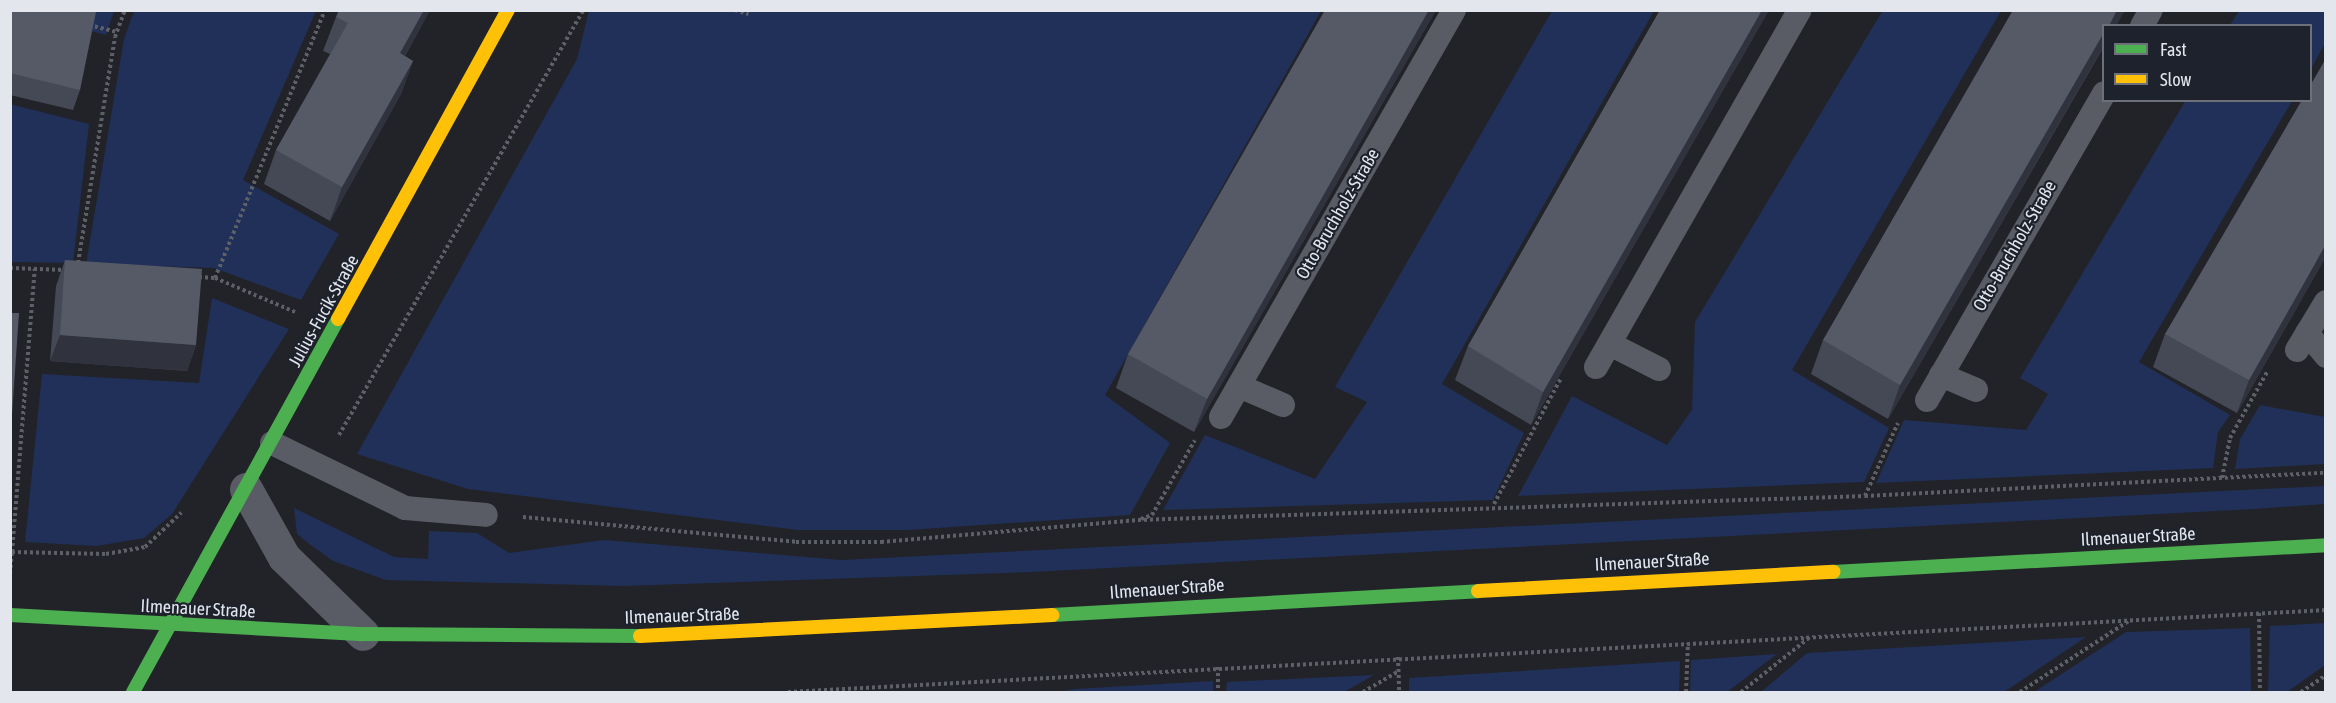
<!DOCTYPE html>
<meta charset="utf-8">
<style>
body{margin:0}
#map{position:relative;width:2336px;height:703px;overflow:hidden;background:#222328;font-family:"Asap Condensed",sans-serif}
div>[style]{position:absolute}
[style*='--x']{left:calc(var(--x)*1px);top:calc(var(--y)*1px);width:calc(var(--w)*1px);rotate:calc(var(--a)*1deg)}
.green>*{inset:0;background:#213058}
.path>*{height:4px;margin-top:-2px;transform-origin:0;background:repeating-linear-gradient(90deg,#5e6067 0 3px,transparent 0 6px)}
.lane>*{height:24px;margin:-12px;padding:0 12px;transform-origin:12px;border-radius:12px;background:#595c64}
.street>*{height:33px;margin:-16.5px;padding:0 16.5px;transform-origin:16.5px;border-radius:16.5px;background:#595c64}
.fast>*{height:14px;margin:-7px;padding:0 7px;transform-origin:7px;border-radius:7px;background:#4caf50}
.slow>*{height:14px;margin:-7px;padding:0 7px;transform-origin:7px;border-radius:7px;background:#ffc107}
.wall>*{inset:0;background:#454956}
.shaded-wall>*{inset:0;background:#30333d}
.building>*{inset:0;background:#565a67}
span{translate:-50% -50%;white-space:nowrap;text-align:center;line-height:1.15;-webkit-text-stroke:4.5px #1e222c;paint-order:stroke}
.street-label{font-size:18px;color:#e3e6ed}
.frame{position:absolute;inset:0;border:12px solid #e3e6ed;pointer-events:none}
.legend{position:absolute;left:2102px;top:24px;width:210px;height:78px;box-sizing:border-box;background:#1e222c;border:2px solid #6d7079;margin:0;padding:8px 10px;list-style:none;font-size:18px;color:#e3e6ed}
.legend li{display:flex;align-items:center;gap:12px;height:30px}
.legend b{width:30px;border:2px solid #6d7079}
</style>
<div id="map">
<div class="green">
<div style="clip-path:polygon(11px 10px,114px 11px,106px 35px)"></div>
<div style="clip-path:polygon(1883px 10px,2001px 11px,1792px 370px,1889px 428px,1864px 482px,1518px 496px,1572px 396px,1667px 445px,1692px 410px,1695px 322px)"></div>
<div style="clip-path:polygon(134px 11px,316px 11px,243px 180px,339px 234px,301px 300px,214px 268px,86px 264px,124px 39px)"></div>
<div style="clip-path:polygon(589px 11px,1321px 11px,1105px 395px,1170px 443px,1130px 515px,908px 530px,798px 530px,468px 489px,357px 454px,577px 59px)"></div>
<div style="clip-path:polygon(1552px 11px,1654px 11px,1442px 384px,1524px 433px,1493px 500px,1163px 510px,1205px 435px,1315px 479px,1367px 402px,1335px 387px)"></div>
<div style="clip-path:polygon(2239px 11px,2325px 11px,2325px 43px,2311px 69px,2310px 26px,2230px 25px)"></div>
<div style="clip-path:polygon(2186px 100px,2292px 101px,2139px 362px,2230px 415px,2218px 432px,2213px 468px,1876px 483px,1904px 420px,2026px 430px,2048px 394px,2020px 378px)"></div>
<div style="clip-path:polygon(10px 104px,89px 124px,73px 263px,11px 262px)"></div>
<div style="clip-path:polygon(212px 298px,289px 329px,172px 514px,144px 538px,96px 546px,25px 542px,42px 374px,199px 383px)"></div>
<div style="clip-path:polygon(2260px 405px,2325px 417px,2325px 464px,2235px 469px,2240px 439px)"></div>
<div style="clip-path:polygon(2325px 486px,2325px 504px,2254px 509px,1031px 572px,623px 586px,386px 580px,333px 561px,308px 543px,297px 534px,294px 508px,394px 557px,428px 559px,429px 531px,477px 533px,509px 553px,604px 540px,841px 560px)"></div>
<div style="clip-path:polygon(2325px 623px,2325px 665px,2287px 692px,2268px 692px,2270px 626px)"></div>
<div style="clip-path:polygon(2250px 628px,2251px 692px,2034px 692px,2126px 632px)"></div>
<div style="clip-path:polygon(2086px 637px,2004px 692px,1761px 692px,1807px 653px)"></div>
<div style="clip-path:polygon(1777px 654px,1727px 692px,1690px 692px,1691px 660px)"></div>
<div style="clip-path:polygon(1680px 661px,1679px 692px,1409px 692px,1409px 678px)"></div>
<div style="clip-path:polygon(1374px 675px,1344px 692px,1226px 692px,1227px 682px)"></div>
<div style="clip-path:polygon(1213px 681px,1213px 692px,1057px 692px,1075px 689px)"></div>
</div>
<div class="path">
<div style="--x:735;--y:10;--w:14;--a:17"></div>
<div style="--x:89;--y:25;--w:29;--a:14"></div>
<div style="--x:78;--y:263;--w:229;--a:-80.7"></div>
<div style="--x:115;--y:37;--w:29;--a:-70"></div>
<div style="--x:10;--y:268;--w:55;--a:2.1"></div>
<div style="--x:199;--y:277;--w:16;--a:4"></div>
<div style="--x:215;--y:278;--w:87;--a:23"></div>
<div style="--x:215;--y:278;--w:290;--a:-67.7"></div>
<div style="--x:339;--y:435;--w:490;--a:-60.1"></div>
<div style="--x:2222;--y:478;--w:41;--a:-78.7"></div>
<div style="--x:2230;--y:438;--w:76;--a:-60.7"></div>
<div style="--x:1865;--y:496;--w:80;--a:-65.7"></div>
<div style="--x:1494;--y:504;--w:143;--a:-62"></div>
<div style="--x:523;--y:517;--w:274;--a:5.2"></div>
<div style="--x:796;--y:542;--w:85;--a:0"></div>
<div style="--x:881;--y:542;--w:258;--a:-4.9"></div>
<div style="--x:1138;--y:520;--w:727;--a:-1.89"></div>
<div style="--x:1865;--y:496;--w:462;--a:-2.9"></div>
<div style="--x:1141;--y:519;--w:12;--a:-20"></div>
<div style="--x:1152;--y:515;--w:86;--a:-60.2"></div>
<div style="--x:12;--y:552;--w:284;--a:-85.4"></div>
<div style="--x:10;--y:574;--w:22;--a:-85"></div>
<div style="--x:12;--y:552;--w:94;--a:1.2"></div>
<div style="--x:106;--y:554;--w:40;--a:-10"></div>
<div style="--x:145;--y:547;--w:50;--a:-43.4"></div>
<div style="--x:2259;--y:613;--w:79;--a:89.3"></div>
<div style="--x:1398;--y:657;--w:35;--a:88"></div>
<div style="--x:1218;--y:667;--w:25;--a:90"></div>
<div style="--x:788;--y:692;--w:1540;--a:-3.05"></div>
<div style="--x:1363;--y:692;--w:42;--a:-30.3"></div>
<div style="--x:1686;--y:692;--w:49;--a:-87.7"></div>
<div style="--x:1741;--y:692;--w:88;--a:-38.6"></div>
<div style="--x:2020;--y:692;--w:131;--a:-33.2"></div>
<div style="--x:2301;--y:692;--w:30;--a:-34"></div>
</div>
<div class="lane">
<div style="--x:2142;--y:26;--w:18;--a:-61"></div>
<div style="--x:2307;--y:333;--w:30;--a:50"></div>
<div style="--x:1610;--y:344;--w:55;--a:27"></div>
<div style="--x:2297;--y:350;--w:56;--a:-58.9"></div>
<div style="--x:1596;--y:367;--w:411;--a:-60.3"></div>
<div style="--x:1941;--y:375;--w:38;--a:23"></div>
<div style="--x:1239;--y:386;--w:48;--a:23.4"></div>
<div style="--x:1927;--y:400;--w:354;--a:-60"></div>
<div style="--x:1221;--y:417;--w:469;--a:-60.2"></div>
<div style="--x:272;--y:443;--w:148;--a:26"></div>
<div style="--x:405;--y:508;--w:81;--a:4.9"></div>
</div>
<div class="street">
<div style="--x:246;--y:489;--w:78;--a:60.8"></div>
<div style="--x:284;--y:557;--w:110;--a:44.3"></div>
</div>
<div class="fast">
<div style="--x:1833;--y:572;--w:494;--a:-3.1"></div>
<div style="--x:10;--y:615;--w:354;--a:3.1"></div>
<div style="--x:363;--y:634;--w:277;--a:0.4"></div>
<div style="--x:1052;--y:615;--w:427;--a:-3.2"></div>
<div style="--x:133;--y:692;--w:426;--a:-61.2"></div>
</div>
<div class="slow">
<div style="--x:338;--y:319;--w:353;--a:-61.2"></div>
<div style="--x:1478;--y:591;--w:356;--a:-3.1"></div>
<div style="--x:640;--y:636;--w:413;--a:-2.9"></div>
</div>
<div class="wall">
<div style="clip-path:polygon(10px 10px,80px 90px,73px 110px,10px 95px)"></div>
<div style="clip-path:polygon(430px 10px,405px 56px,413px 61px,401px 94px,330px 221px,264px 184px,276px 150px,330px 54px,323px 51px,336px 17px)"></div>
<div style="clip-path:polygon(1436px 10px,1194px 432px,1116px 388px,1128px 354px)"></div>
<div style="clip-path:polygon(1660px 10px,1769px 10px,1531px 425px,1455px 380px,1468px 346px)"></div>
<div style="clip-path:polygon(2125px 10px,1888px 419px,1811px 374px,1823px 340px)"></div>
<div style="clip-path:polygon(2325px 258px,2237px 413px,2153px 367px,2165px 334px)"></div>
<div style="clip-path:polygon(65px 260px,196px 345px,187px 371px,50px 361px,56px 286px)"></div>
</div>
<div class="shaded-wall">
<div style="clip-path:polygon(424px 10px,430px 10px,388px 86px,400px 53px)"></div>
<div style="clip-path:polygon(1429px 10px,1436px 10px,1194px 432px,1207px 399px)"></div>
<div style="clip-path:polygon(1762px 10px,1769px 10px,1531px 425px,1543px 392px)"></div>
<div style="clip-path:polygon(2117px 10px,2125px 10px,2116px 26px,2109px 26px)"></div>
<div style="clip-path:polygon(2103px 34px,2103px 47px,1888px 419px,1900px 385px)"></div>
<div style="clip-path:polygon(413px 61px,401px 94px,330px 221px,342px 187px)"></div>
<div style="clip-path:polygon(2325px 246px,2325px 258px,2237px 413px,2249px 380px)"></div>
<div style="clip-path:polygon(60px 335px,196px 345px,187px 371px,50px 361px)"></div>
</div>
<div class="building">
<div style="clip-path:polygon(10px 10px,87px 10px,96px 12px,80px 90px,10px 73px)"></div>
<div style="clip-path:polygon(339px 10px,424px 10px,400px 53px,413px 61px,342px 187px,276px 150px,348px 23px,336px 17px)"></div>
<div style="clip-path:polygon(1325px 10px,1429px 10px,1207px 399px,1128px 354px)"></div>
<div style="clip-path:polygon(1660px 10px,1762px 10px,1543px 392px,1468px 346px)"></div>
<div style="clip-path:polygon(2013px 10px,2117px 10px,2109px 26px,2103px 26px,2103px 34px,1900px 385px,1823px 340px)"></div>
<div style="clip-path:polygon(2325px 60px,2325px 246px,2249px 380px,2165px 334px,2302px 100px,2310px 100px,2310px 86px)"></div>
<div style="clip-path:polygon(65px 260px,202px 269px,196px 345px,60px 335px)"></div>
<div style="clip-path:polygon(10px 313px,19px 313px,10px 444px)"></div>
</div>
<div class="street-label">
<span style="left:1338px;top:214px;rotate:-60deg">Otto-Bruchholz-Straße</span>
<span style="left:2015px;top:246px;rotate:-60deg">Otto-Bruchholz-Straße</span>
<span style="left:324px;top:311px;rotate:-61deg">Julius-Fucik-Straße</span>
<span style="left:2138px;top:537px;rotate:-3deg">Ilmenauer Straße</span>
<span style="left:1652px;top:562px;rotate:-3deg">Ilmenauer Straße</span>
<span style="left:1167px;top:589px;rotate:-4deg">Ilmenauer Straße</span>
<span style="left:198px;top:609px;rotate:3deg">Ilmenauer Straße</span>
<span style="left:682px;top:616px;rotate:-2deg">Ilmenauer Straße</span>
</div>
<div class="frame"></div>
<ul class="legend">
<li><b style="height:8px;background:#4caf50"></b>Fast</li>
<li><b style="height:8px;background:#ffc107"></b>Slow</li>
</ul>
</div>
